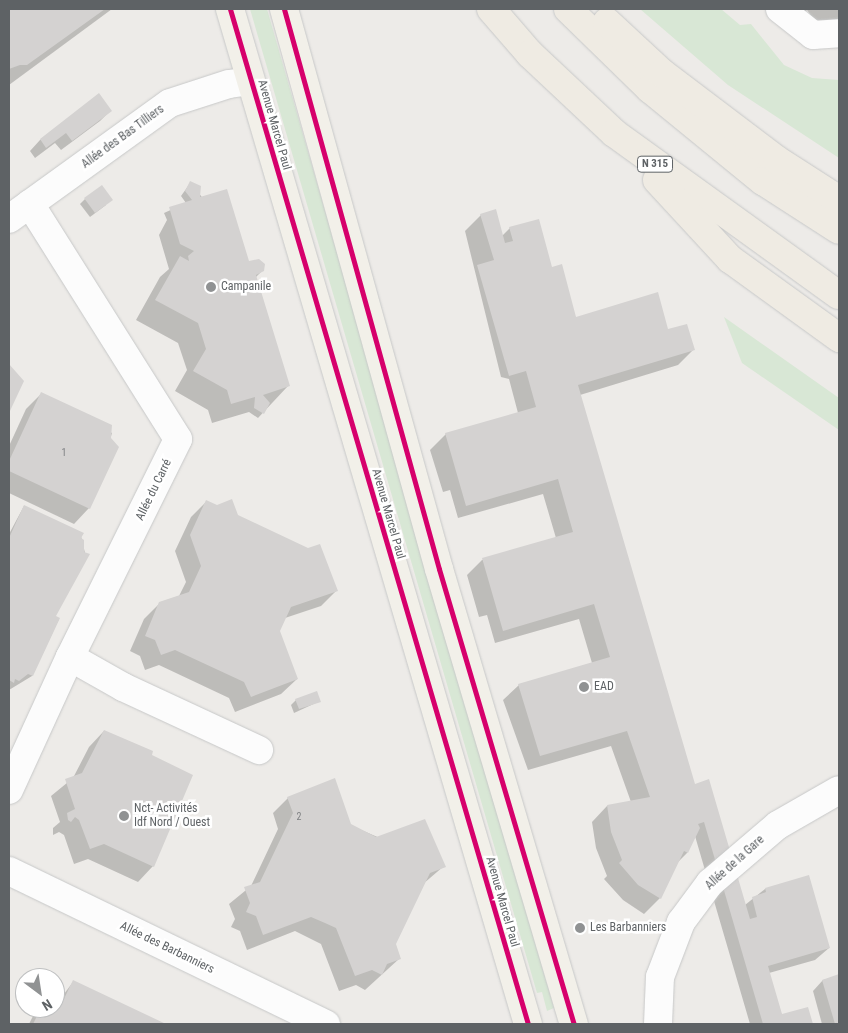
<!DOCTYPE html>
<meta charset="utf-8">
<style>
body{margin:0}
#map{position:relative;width:848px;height:1033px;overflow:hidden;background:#edebe8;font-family:"Roboto Condensed",sans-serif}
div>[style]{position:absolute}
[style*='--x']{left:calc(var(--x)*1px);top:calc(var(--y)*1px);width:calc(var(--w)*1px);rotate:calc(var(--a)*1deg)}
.green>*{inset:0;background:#d8e7d5}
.shadow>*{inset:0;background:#0003}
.building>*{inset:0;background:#d4d2d1}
.roads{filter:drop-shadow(0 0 1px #c7c8c8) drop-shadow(0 0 1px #c7c8c8)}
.street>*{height:28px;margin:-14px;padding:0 14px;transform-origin:14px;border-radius:14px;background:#fcfcfc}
.primary>*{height:28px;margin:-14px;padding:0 14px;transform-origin:14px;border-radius:14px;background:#f2f0e9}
.highway>*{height:28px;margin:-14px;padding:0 14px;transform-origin:14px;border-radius:14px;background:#efebe3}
.cycleway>*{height:5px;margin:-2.5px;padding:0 2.5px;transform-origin:2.5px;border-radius:2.5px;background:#d6006c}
.dots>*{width:14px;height:14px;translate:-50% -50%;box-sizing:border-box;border:2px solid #fff;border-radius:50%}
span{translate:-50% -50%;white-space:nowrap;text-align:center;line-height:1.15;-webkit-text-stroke:5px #fff;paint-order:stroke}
.number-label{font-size:10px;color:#7d7f81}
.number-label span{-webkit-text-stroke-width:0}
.shield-label span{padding:1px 4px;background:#fff;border:1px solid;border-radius:4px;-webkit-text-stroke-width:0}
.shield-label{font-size:11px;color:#5e6265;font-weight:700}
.street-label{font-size:12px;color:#5e6265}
.poi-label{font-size:12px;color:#5e6265}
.left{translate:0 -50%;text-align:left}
.frame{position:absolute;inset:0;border:10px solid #5e6265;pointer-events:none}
.north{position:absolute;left:15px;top:968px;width:50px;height:50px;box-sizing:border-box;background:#fff;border:1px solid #bfc0c1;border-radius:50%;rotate:149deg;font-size:14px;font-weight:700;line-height:20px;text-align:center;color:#5e6265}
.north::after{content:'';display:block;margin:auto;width:18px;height:22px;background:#909293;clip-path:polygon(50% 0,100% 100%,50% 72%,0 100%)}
</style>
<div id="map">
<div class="green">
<div style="clip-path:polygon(250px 9px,267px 9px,554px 1008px,547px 1011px,542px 992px,537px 993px)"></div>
<div style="clip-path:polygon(640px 9px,721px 9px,740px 25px,751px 24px,784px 65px,812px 78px,839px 80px,839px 158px,728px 85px)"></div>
<div style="clip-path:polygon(724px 317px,839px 398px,839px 430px,742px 363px)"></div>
</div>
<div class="shadow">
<div style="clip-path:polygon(9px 9px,112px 9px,9px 85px)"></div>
<div style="clip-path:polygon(780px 9px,839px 9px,839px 19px,819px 27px,807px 10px,792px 23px)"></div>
<div style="clip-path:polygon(99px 95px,110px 111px,100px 121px,61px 150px,55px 143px,35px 158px,30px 151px,40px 140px)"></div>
<div style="clip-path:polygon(191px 182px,249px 263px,263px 270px,255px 278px,288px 386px,258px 418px,249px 412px,212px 423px,208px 410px,175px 391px,187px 370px,178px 343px,136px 320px,160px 277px,169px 269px,159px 235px,167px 220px,164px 213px,186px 203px,181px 196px)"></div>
<div style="clip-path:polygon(85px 199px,106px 205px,90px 217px,80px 204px)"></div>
<div style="clip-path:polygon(481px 215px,502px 236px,510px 228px,552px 269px,576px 318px,667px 330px,693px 350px,678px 365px,580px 395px,694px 786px,745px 905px,765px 889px,808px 877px,829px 948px,815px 960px,769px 973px,782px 1016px,807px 1008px,812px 1024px,750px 1024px,695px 836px,687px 853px,677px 863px,660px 898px,644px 914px,623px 900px,604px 879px,607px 876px,596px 848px,592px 822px,607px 806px,631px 802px,611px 746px,528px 770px,503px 700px,519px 685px,592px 663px,579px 619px,495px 643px,487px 615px,479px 617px,467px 575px,482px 560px,556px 538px,543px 494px,458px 518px,450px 490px,443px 492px,430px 450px,446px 434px,518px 413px,509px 379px,501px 377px,465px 231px)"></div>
<div style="clip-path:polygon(41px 394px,112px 433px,89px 508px,74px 524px,9px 493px,9px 446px,26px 409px)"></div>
<div style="clip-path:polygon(206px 502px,237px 516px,336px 591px,321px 606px,285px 618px,279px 631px,297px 679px,281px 694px,235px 712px,229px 698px,159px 665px,145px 670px,140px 656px,130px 651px,144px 619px,160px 603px,179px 596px,186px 582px,175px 551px,191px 517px)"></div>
<div style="clip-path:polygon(24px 506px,81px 536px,85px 553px,88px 555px,54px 617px,59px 619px,32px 676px,9px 690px,9px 534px)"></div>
<div style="clip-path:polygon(296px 700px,320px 701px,294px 713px,291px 705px)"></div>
<div style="clip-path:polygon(104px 731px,153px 866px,138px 882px,88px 859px,74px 864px,64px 835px,59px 832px,53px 835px,53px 828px,60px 822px,51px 796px,73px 778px,89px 747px)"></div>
<div style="clip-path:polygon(288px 798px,444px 866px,423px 884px,395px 944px,400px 958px,365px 990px,356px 985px,339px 991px,321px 944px,295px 931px,247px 950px,240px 931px,231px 927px,235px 919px,229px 904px,251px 886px,278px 829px,273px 813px)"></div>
<div style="clip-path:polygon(839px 976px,839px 1024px,822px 1024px,813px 991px,823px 980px)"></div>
<div style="clip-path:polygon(73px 982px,164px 1024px,29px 1024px,37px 1008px,55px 1008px,55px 1001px,58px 1002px)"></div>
</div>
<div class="building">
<div style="clip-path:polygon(9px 9px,105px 9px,27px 65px,20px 65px,9px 69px)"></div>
<div style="clip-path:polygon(99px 93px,112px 111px,72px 141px,66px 133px,46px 148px,40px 139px)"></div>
<div style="clip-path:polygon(190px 181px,201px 186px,200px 197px,227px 189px,249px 261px,259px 259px,265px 264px,264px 271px,256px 275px,290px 386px,263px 395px,270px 403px,264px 414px,254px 408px,255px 397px,231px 404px,227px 390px,193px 371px,206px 349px,198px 323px,155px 300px,180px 256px,189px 261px,188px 256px,194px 251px,180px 244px,169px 207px,192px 200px,185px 191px)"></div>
<div style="clip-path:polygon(102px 185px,113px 200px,95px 213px,84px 198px)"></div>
<div style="clip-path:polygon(496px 209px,505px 243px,513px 241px,509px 227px,539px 219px,552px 267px,562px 264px,576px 317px,658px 292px,668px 329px,687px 324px,695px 350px,578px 385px,695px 784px,709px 779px,750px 919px,757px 917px,752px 897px,766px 892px,765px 888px,809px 875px,830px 948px,768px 966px,782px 1014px,808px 1007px,813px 1024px,763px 1024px,704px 822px,698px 824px,700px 828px,688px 853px,684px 851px,661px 899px,638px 885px,619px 863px,622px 860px,611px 832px,607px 805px,650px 797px,627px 731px,540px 756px,518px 684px,610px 657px,594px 604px,503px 631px,482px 558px,573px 532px,558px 479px,466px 506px,445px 433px,536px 407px,526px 371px,509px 376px,477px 265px,494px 260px,480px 214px)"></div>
<div style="clip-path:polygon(9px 364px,24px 381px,9px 413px)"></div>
<div style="clip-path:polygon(41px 392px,112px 425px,111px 438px,119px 447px,90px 509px,9px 471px,9px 461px)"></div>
<div style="clip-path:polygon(232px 499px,238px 515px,308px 548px,320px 544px,338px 591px,291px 607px,280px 631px,298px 679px,251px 697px,244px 682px,175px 650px,161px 655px,155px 640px,145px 636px,159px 602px,189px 592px,201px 566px,190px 535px,206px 500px,217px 505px)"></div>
<div style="clip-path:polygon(24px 505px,84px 533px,81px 538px,84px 540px,84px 552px,90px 554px,56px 616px,60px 618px,33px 676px,28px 674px,19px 681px,15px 679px,14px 683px,9px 680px,9px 538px)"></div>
<div style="clip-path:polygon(317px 691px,321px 702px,299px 709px,295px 699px)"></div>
<div style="clip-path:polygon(104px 730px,153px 751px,152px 755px,193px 775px,154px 867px,104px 844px,90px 849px,79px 820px,75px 817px,71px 822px,68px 820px,67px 813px,75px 809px,65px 779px,82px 773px)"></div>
<div style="clip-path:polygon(335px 778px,351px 824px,376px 837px,425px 819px,446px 867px,430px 873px,396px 944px,401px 959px,387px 964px,382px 975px,372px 970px,355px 976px,336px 928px,325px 923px,311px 917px,263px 935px,256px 916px,246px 912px,250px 903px,244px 887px,260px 882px,293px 813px,287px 797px)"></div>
<div style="clip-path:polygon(839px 974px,839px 1024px,835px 1024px,822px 980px)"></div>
<div style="clip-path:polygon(73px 980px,166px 1024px,33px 1024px,41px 1008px,55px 1008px,55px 1000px,62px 1003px)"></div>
</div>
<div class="roads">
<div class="street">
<div style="--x:780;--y:9;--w:42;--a:38.2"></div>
<div style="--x:813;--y:35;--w:26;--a:-4"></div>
<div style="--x:9;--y:219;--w:198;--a:-35.8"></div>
<div style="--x:170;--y:103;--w:62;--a:-17.9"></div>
<div style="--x:229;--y:84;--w:21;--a:-8"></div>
<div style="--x:70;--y:657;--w:61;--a:29.5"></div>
<div style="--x:123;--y:687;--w:150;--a:24.9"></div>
<div style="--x:9;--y:790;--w:146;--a:-65.4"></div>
<div style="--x:70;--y:657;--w:243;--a:-63.6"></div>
<div style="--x:178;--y:439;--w:278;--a:-122.2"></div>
<div style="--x:9;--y:871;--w:352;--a:25.8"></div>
<div style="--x:658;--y:1024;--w:47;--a:-87.6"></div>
<div style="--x:660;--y:977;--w:59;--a:-69.1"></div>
<div style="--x:681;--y:922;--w:49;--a:-53.4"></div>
<div style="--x:710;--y:883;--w:89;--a:-40.5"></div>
<div style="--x:778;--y:825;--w:70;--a:-29.8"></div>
</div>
<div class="primary">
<div style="--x:230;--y:9;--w:1058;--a:73.64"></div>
<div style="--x:284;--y:9;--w:581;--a:74.53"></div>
<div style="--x:439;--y:569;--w:475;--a:73.5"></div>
</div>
<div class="highway">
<div style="--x:491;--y:9;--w:60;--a:49.1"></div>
<div style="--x:530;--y:54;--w:115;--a:43.2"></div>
<div style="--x:614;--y:133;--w:277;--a:35.8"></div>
<div style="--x:568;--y:9;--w:115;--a:44.3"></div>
<div style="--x:650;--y:89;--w:146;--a:39.2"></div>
<div style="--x:763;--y:181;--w:90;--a:32.8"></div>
<div style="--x:607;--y:22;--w:75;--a:42.8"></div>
<div style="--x:662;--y:73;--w:144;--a:37.1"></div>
<div style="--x:777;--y:160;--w:74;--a:32.8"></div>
<div style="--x:657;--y:180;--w:108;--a:47.3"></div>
<div style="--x:730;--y:259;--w:135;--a:35.9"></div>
</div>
</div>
<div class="cycleway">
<div style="--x:230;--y:9;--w:1058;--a:73.64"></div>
<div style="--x:284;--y:9;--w:581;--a:74.53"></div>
<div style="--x:439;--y:569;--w:475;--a:73.5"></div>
</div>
<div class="dots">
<div style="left:211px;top:287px;background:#909293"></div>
<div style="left:584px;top:687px;background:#909293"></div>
<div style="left:124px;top:816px;background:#909293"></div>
<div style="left:580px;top:928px;background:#909293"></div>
</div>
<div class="number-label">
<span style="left:64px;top:453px">1</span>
<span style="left:299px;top:817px">2</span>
</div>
<div class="shield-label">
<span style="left:655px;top:164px">N 315</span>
</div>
<div class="street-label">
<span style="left:274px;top:125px;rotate:74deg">Avenue Marcel Paul</span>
<span style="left:123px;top:137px;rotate:-36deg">Allée des Bas Tilliers</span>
<span style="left:154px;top:490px;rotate:-64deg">Allée du Carré</span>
<span style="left:388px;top:514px;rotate:74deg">Avenue Marcel Paul</span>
<span style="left:735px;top:863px;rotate:-42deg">Allée de la Gare</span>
<span style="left:502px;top:902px;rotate:74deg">Avenue Marcel Paul</span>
<span style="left:167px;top:948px;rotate:26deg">Allée des Barbanniers</span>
</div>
<div class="poi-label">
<span class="left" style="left:221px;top:287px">Campanile</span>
<span class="left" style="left:594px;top:687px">EAD</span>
<span class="left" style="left:134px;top:816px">Nct- Activités<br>Idf Nord / Ouest</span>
<span class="left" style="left:590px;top:928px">Les Barbanniers</span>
</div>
<div class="frame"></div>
<div class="north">N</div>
</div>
